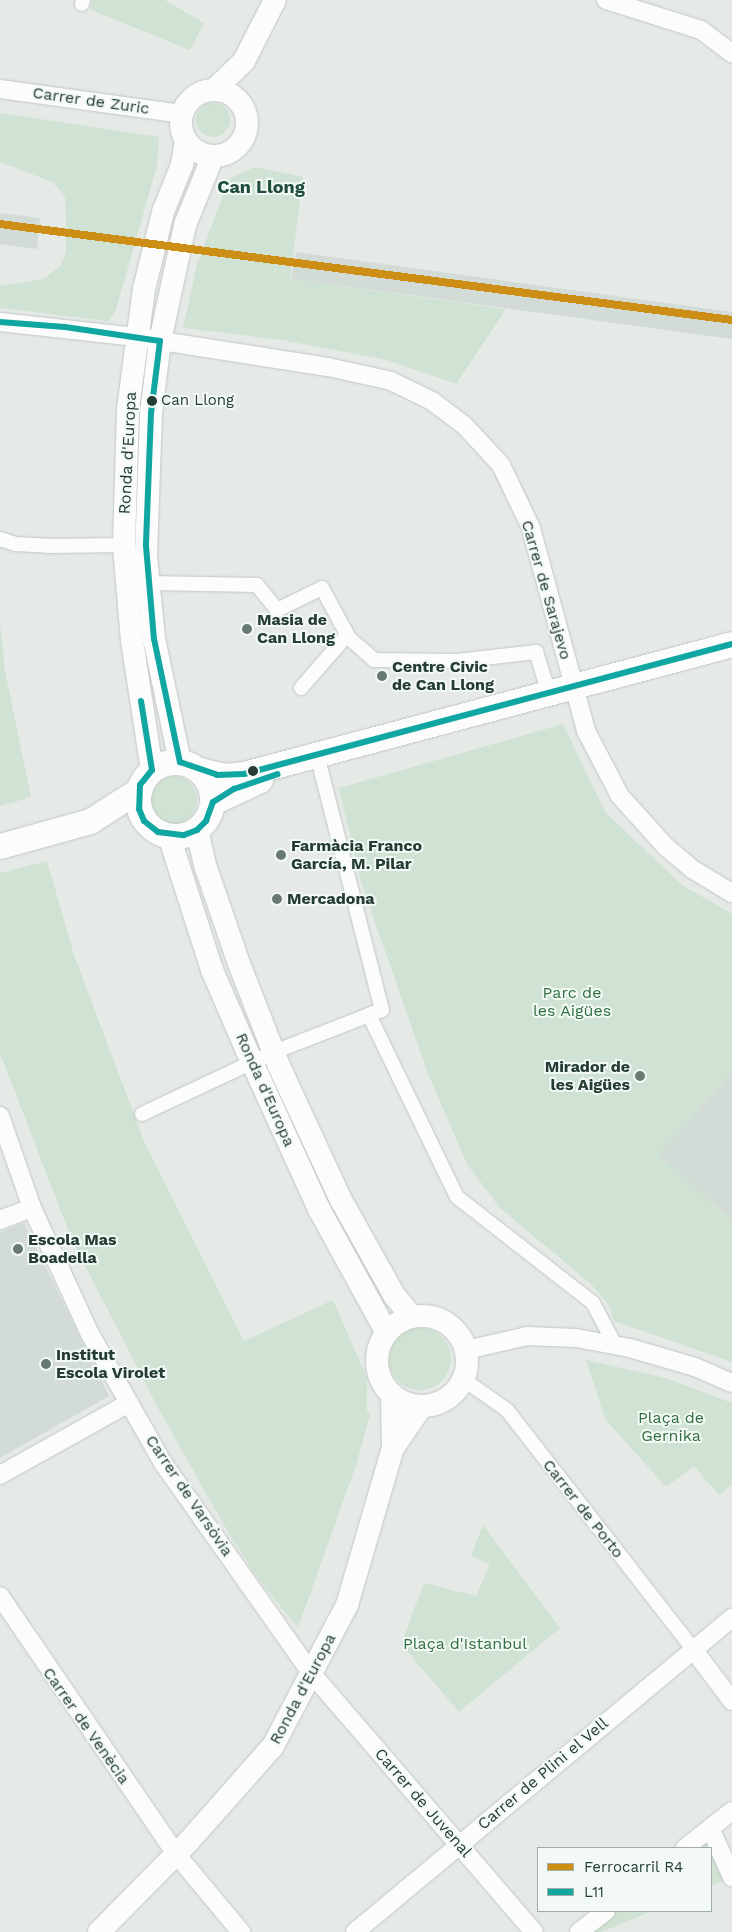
<!DOCTYPE html>
<meta charset="utf-8">
<style>
body{margin:0}
#map{position:relative;width:732px;height:1932px;overflow:hidden;background:#e5eae7;font-family:"Work Sans",sans-serif}
div>[style]{position:absolute}
[style*='--x']{left:calc(var(--x)*1px);top:calc(var(--y)*1px);width:calc(var(--w)*1px);rotate:calc(var(--a)*1deg)}
.built>*{inset:0;background:#d3dbd7}
.green>*{inset:0;background:#cfe2d3}
.round{border-radius:50%}
.roads{filter:drop-shadow(0 0 1px #c2c7c4) drop-shadow(0 0 1px #c2c7c4)}
.pedestrian>*{height:14px;margin:-7px;padding:0 7px;transform-origin:7px;border-radius:7px;background:#fbfcfb}
.minor>*{height:18px;margin:-9px;padding:0 9px;transform-origin:9px;border-radius:9px;background:#fbfcfb}
.tertiary>*{height:22px;margin:-11px;padding:0 11px;transform-origin:11px;border-radius:11px;background:#fbfcfb}
.tertiary>.ring{margin:-11px;padding:0;box-sizing:content-box;background:none;border:22px solid #fbfcfb;border-radius:50%}
.secondary>*{height:25px;margin:-12.5px;padding:0 12.5px;transform-origin:12.5px;border-radius:12.5px;background:#fbfcfb}
.secondary>.ring{margin:-12.5px;padding:0;box-sizing:content-box;background:none;border:25px solid #fbfcfb;border-radius:50%}
.bus-1>*{height:6px;margin:-3px;padding:0 3px;transform-origin:3px;border-radius:3px;background:#10a7a3}
.rail-1>*{height:8px;margin:-4px;padding:0 4px;transform-origin:4px;border-radius:4px;background:#cc8e15}
.dots>*{width:14px;height:14px;translate:-50% -50%;box-sizing:border-box;border:2px solid #f3f9f5;border-radius:50%}
span{translate:-50% -50%;white-space:nowrap;text-align:center;line-height:1.15;-webkit-text-stroke:4px #f3f9f5;paint-order:stroke}
.bus-label{font-size:15px;color:#243c33}
.left{translate:0 -50%;text-align:left}
.street-label{font-size:16px;color:#243c33}
.poi-label{font-size:16px;color:#243c33;font-weight:700}
.right{translate:-100% -50%;text-align:right}
.park-label{font-size:16px;color:#317042}
.neighbourhood-label{font-size:18px;color:#214d3d;font-weight:700}
.legend{position:absolute;left:537px;top:1847px;width:175px;height:65px;box-sizing:border-box;background:#f3f9f5;border:1px solid #a0ada7;margin:0;padding:6px 9px;list-style:none;font-size:15px;color:#243c33}
.legend li{display:flex;align-items:center;gap:10px;height:25px}
.legend b{width:25px;border:1px solid #a0ada7}
</style>
<div id="map">
<div class="built">
<div style="clip-path:polygon(0 213px,40px 218px,37px 249px,0 244px)"></div>
<div style="clip-path:polygon(296px 252px,732px 312px,732px 339px,291px 279px)"></div>
<div style="clip-path:polygon(732px 1072px,732px 1220px,658px 1155px)"></div>
<div style="clip-path:polygon(24px 1223px,109px 1396px,0 1458px,0 1232px)"></div>
</div>
<div class="green">
<div style="clip-path:polygon(92px 0,165px 0,204px 23px,190px 50px,91px 10px)"></div>
<div class="round" style="left:196px;top:103px;width:34px;height:34px"></div>
<div style="clip-path:polygon(0 113px,159px 137px,157px 166px,115px 313px,108px 321px,0 308px,0 286px,44px 279px,61px 265px,66px 252px,66px 219px,65px 196px,52px 182px,0 162px)"></div>
<div style="clip-path:polygon(254px 167px,303px 177px,290px 279px,506px 309px,456px 384px,387px 360px,282px 340px,183px 328px,197px 265px,229px 179px)"></div>
<div style="clip-path:polygon(0 623px,5px 671px,31px 797px,0 806px)"></div>
<div style="clip-path:polygon(563px 724px,605px 812px,682px 885px,732px 914px,732px 1072px,658px 1155px,732px 1220px,732px 1362px,614px 1321px,608px 1304px,591px 1284px,500px 1208px,467px 1164px,428px 1074px,361px 882px,339px 788px)"></div>
<div class="round" style="left:149px;top:776px;width:48px;height:48px"></div>
<div style="clip-path:polygon(47px 861px,74px 955px,144px 1141px,244px 1341px,333px 1300px,367px 1378px,367px 1410px,370px 1415px,356px 1465px,298px 1628px,259px 1580px,228px 1532px,157px 1406px,72px 1240px,0 1053px,0 873px)"></div>
<div class="round" style="left:389px;top:1328px;width:62px;height:62px"></div>
<div style="clip-path:polygon(586px 1360px,666px 1378px,732px 1403px,732px 1485px,719px 1495px,694px 1466px,666px 1487px,605px 1419px)"></div>
<div style="clip-path:polygon(483px 1525px,560px 1628px,459px 1712px,401px 1644px,424px 1583px,476px 1596px,490px 1564px,471px 1556px)"></div>
<div style="clip-path:polygon(710px 1829px,732px 1877px,711px 1886px,711px 1848px,685px 1848px)"></div>
<div style="clip-path:polygon(606px 1911px,652px 1911px,602px 1932px,579px 1932px)"></div>
</div>
<div class="roads">
<div class="pedestrian">
<div style="--x:82;--y:4;--w:4;--a:-76"></div>
<div style="--x:0;--y:539;--w:16;--a:18"></div>
<div style="--x:15;--y:544;--w:34;--a:3"></div>
<div style="--x:49;--y:546;--w:75;--a:-0.8"></div>
<div style="--x:149;--y:583;--w:108;--a:1.1"></div>
<div style="--x:257;--y:585;--w:32;--a:51"></div>
<div style="--x:277;--y:610;--w:50;--a:-26.1"></div>
<div style="--x:322;--y:588;--w:57;--a:61.6"></div>
<div style="--x:349;--y:638;--w:33;--a:41"></div>
<div style="--x:374;--y:660;--w:83;--a:0.7"></div>
<div style="--x:457;--y:661;--w:80;--a:-6.5"></div>
<div style="--x:536;--y:652;--w:43;--a:72.4"></div>
<div style="--x:301;--y:688;--w:70;--a:-49"></div>
<div style="--x:369;--y:1015;--w:202;--a:64.2"></div>
<div style="--x:457;--y:1197;--w:172;--a:37.9"></div>
<div style="--x:593;--y:1303;--w:47;--a:62.4"></div>
<div style="--x:142;--y:1114;--w:146;--a:-25.2"></div>
<div style="--x:274;--y:1052;--w:116;--a:-21.3"></div>
<div style="--x:382;--y:1010;--w:256;--a:-104.3"></div>
<div style="--x:463;--y:1379;--w:54;--a:35.2"></div>
<div style="--x:507;--y:1410;--w:303;--a:52.1"></div>
</div>
<div class="minor">
<div style="--x:606;--y:0;--w:100;--a:17.5"></div>
<div style="--x:701;--y:30;--w:39;--a:37"></div>
<div style="--x:0;--y:89;--w:185;--a:7.8"></div>
<div style="--x:0;--y:322;--w:137;--a:6.3"></div>
<div style="--x:136;--y:337;--w:194;--a:8.9"></div>
<div style="--x:328;--y:367;--w:65;--a:12.5"></div>
<div style="--x:391;--y:381;--w:46;--a:26"></div>
<div style="--x:432;--y:401;--w:40;--a:37"></div>
<div style="--x:464;--y:425;--w:54;--a:47.2"></div>
<div style="--x:501;--y:465;--w:70;--a:64.5"></div>
<div style="--x:531;--y:528;--w:210;--a:74.8"></div>
<div style="--x:586;--y:731;--w:73;--a:62.4"></div>
<div style="--x:620;--y:796;--w:69;--a:48"></div>
<div style="--x:666;--y:847;--w:34;--a:40"></div>
<div style="--x:692;--y:869;--w:47;--a:31"></div>
<div style="--x:0;--y:1116;--w:97;--a:70.8"></div>
<div style="--x:32;--y:1208;--w:139;--a:65.3"></div>
<div style="--x:90;--y:1334;--w:148;--a:60.5"></div>
<div style="--x:163;--y:1463;--w:258;--a:54.8"></div>
<div style="--x:312;--y:1674;--w:340;--a:49.3"></div>
<div style="--x:0;--y:1220;--w:34;--a:-21"></div>
<div style="--x:466;--y:1350;--w:63;--a:-12.9"></div>
<div style="--x:527;--y:1336;--w:49;--a:2.3"></div>
<div style="--x:576;--y:1338;--w:55;--a:10.5"></div>
<div style="--x:630;--y:1348;--w:68;--a:16.3"></div>
<div style="--x:695;--y:1367;--w:40;--a:23.4"></div>
<div style="--x:0;--y:1475;--w:148;--a:-29.2"></div>
<div style="--x:0;--y:1596;--w:312;--a:55.7"></div>
<div style="--x:176;--y:1854;--w:102;--a:50.2"></div>
<div style="--x:693;--y:1649;--w:65;--a:53.1"></div>
<div style="--x:710;--y:1828;--w:54;--a:65.8"></div>
<div style="--x:685;--y:1848;--w:60;--a:-38.2"></div>
<div style="--x:355;--y:1932;--w:491;--a:-39.8"></div>
<div style="--x:579;--y:1932;--w:34;--a:-38"></div>
</div>
<div class="tertiary">
<div style="--x:214;--y:90;--w:42;--a:-44"></div>
<div style="--x:244;--y:61;--w:68;--a:-63.1"></div>
<div class="ring" style="left:181px;top:90px;width:44px;height:44px"></div>
<div style="--x:180;--y:762;--w:126;--a:-101.9"></div>
<div style="--x:154;--y:639;--w:83;--a:-95.5"></div>
<div style="--x:146;--y:556;--w:143;--a:-88"></div>
<div style="--x:151;--y:413;--w:73;--a:-82.9"></div>
<div style="--x:160;--y:341;--w:119;--a:-77.8"></div>
<div style="--x:185;--y:225;--w:74;--a:-67.9"></div>
<div style="--x:152;--y:770;--w:131;--a:-98.8"></div>
<div style="--x:132;--y:641;--w:96;--a:-94.8"></div>
<div style="--x:124;--y:545;--w:136;--a:-88.3"></div>
<div style="--x:128;--y:409;--w:121;--a:-82.4"></div>
<div style="--x:144;--y:289;--w:79;--a:-76.1"></div>
<div style="--x:163;--y:212;--w:51;--a:-68"></div>
<div style="--x:182;--y:165;--w:24;--a:-81"></div>
<div style="--x:197;--y:830;--w:39;--a:77"></div>
<div style="--x:206;--y:868;--w:98;--a:71"></div>
<div style="--x:238;--y:961;--w:113;--a:68.7"></div>
<div style="--x:279;--y:1066;--w:148;--a:65.2"></div>
<div style="--x:341;--y:1200;--w:109;--a:60.8"></div>
<div style="--x:394;--y:1295;--w:28;--a:51"></div>
<div style="--x:169;--y:836;--w:141;--a:72.2"></div>
<div style="--x:212;--y:970;--w:88;--a:66.6"></div>
<div style="--x:247;--y:1051;--w:174;--a:65.5"></div>
<div style="--x:319;--y:1209;--w:141;--a:61.3"></div>
<div class="ring" style="left:377px;top:1316px;width:68px;height:68px"></div>
<div style="--x:393;--y:1448;--w:51;--a:-55.4"></div>
<div style="--x:99;--y:1932;--w:128;--a:-45.3"></div>
<div style="--x:189;--y:1841;--w:127;--a:-48.5"></div>
<div style="--x:273;--y:1746;--w:159;--a:-62.3"></div>
<div style="--x:347;--y:1605;--w:164;--a:-73.7"></div>
<div style="--x:393;--y:1448;--w:53;--a:-91.1"></div>
</div>
<div class="secondary">
<div class="ring" style="left:138px;top:762px;width:49px;height:49px"></div>
<div style="--x:199;--y:770;--w:26;--a:13"></div>
<div style="--x:224;--y:776;--w:20;--a:-6"></div>
<div style="--x:244;--y:774;--w:505;--a:-14.92"></div>
<div style="--x:213;--y:802;--w:52;--a:-25.1"></div>
<div style="--x:0;--y:846;--w:93;--a:-15.5"></div>
<div style="--x:90;--y:821;--w:59;--a:-32.6"></div>
</div>
</div>
<div class="bus-1">
<div style="--x:0;--y:322;--w:65;--a:4.4"></div>
<div style="--x:65;--y:327;--w:96;--a:8.4"></div>
<div style="--x:160;--y:341;--w:73;--a:97.1"></div>
<div style="--x:151;--y:413;--w:133;--a:92.2"></div>
<div style="--x:146;--y:546;--w:93;--a:85.1"></div>
<div style="--x:154;--y:639;--w:126;--a:78.1"></div>
<div style="--x:180;--y:762;--w:39;--a:19"></div>
<div style="--x:217;--y:775;--w:27;--a:-2"></div>
<div style="--x:244;--y:774;--w:505;--a:-14.92"></div>
<div style="--x:141;--y:701;--w:70;--a:80.9"></div>
<div style="--x:152;--y:770;--w:19;--a:129"></div>
<div style="--x:140;--y:785;--w:24;--a:92"></div>
<div style="--x:139;--y:809;--w:13;--a:67"></div>
<div style="--x:144;--y:821;--w:18;--a:38"></div>
<div style="--x:158;--y:832;--w:26;--a:7"></div>
<div style="--x:184;--y:835;--w:14;--a:-21"></div>
<div style="--x:197;--y:830;--w:13;--a:-45"></div>
<div style="--x:206;--y:821;--w:20;--a:-70"></div>
<div style="--x:213;--y:802;--w:25;--a:-32"></div>
<div style="--x:234;--y:789;--w:46;--a:-18.8"></div>
</div>
<div class="rail-1">
<div style="--x:0;--y:224;--w:738;--a:7.47"></div>
</div>
<div class="dots">
<div style="left:152px;top:401px;background:#243c33"></div>
<div style="left:247px;top:629px;background:#687972"></div>
<div style="left:382px;top:676px;background:#687972"></div>
<div style="left:253px;top:771px;background:#243c33"></div>
<div style="left:281px;top:855px;background:#687972"></div>
<div style="left:277px;top:899px;background:#687972"></div>
<div style="left:640px;top:1076px;background:#687972"></div>
<div style="left:18px;top:1249px;background:#687972"></div>
<div style="left:46px;top:1364px;background:#687972"></div>
</div>
<div class="bus-label">
<span class="left" style="left:161px;top:401px">Can Llong</span>
</div>
<div class="street-label">
<span style="left:91px;top:101px;rotate:8deg">Carrer de Zuric</span>
<span style="left:128px;top:453px;rotate:-87deg">Ronda d'Europa</span>
<span style="left:546px;top:590px;rotate:74deg">Carrer de Sarajevo</span>
<span style="left:265px;top:1090px;rotate:66deg">Ronda d'Europa</span>
<span style="left:189px;top:1496px;rotate:56deg">Carrer de Varsòvia</span>
<span style="left:583px;top:1509px;rotate:52deg">Carrer de Porto</span>
<span style="left:303px;top:1689px;rotate:-62deg">Ronda d'Europa</span>
<span style="left:86px;top:1726px;rotate:55deg">Carrer de Venècia</span>
<span style="left:543px;top:1774px;rotate:-40deg">Carrer de Plini el Vell</span>
<span style="left:423px;top:1803px;rotate:49deg">Carrer de Juvenal</span>
</div>
<div class="poi-label">
<span class="left" style="left:257px;top:629px">Masia de<br>Can Llong</span>
<span class="left" style="left:392px;top:676px">Centre Civic<br>de Can Llong</span>
<span class="left" style="left:291px;top:855px">Farmàcia Franco<br>García, M. Pilar</span>
<span class="left" style="left:287px;top:899px">Mercadona</span>
<span class="right" style="left:630px;top:1076px">Mirador de<br>les Aigües</span>
<span class="left" style="left:28px;top:1249px">Escola Mas<br>Boadella</span>
<span class="left" style="left:56px;top:1364px">Institut<br>Escola Virolet</span>
</div>
<div class="park-label">
<span style="left:572px;top:1002px">Parc de<br>les Aigües</span>
<span style="left:671px;top:1427px">Plaça de<br>Gernika</span>
<span style="left:465px;top:1644px">Plaça d'Istanbul</span>
</div>
<div class="neighbourhood-label">
<span style="left:261px;top:187px">Can Llong</span>
</div>
<ul class="legend">
<li><b style="height:6px;background:#cc8e15"></b>Ferrocarril R4</li>
<li><b style="height:6px;background:#10a7a3"></b>L11</li>
</ul>
</div>
